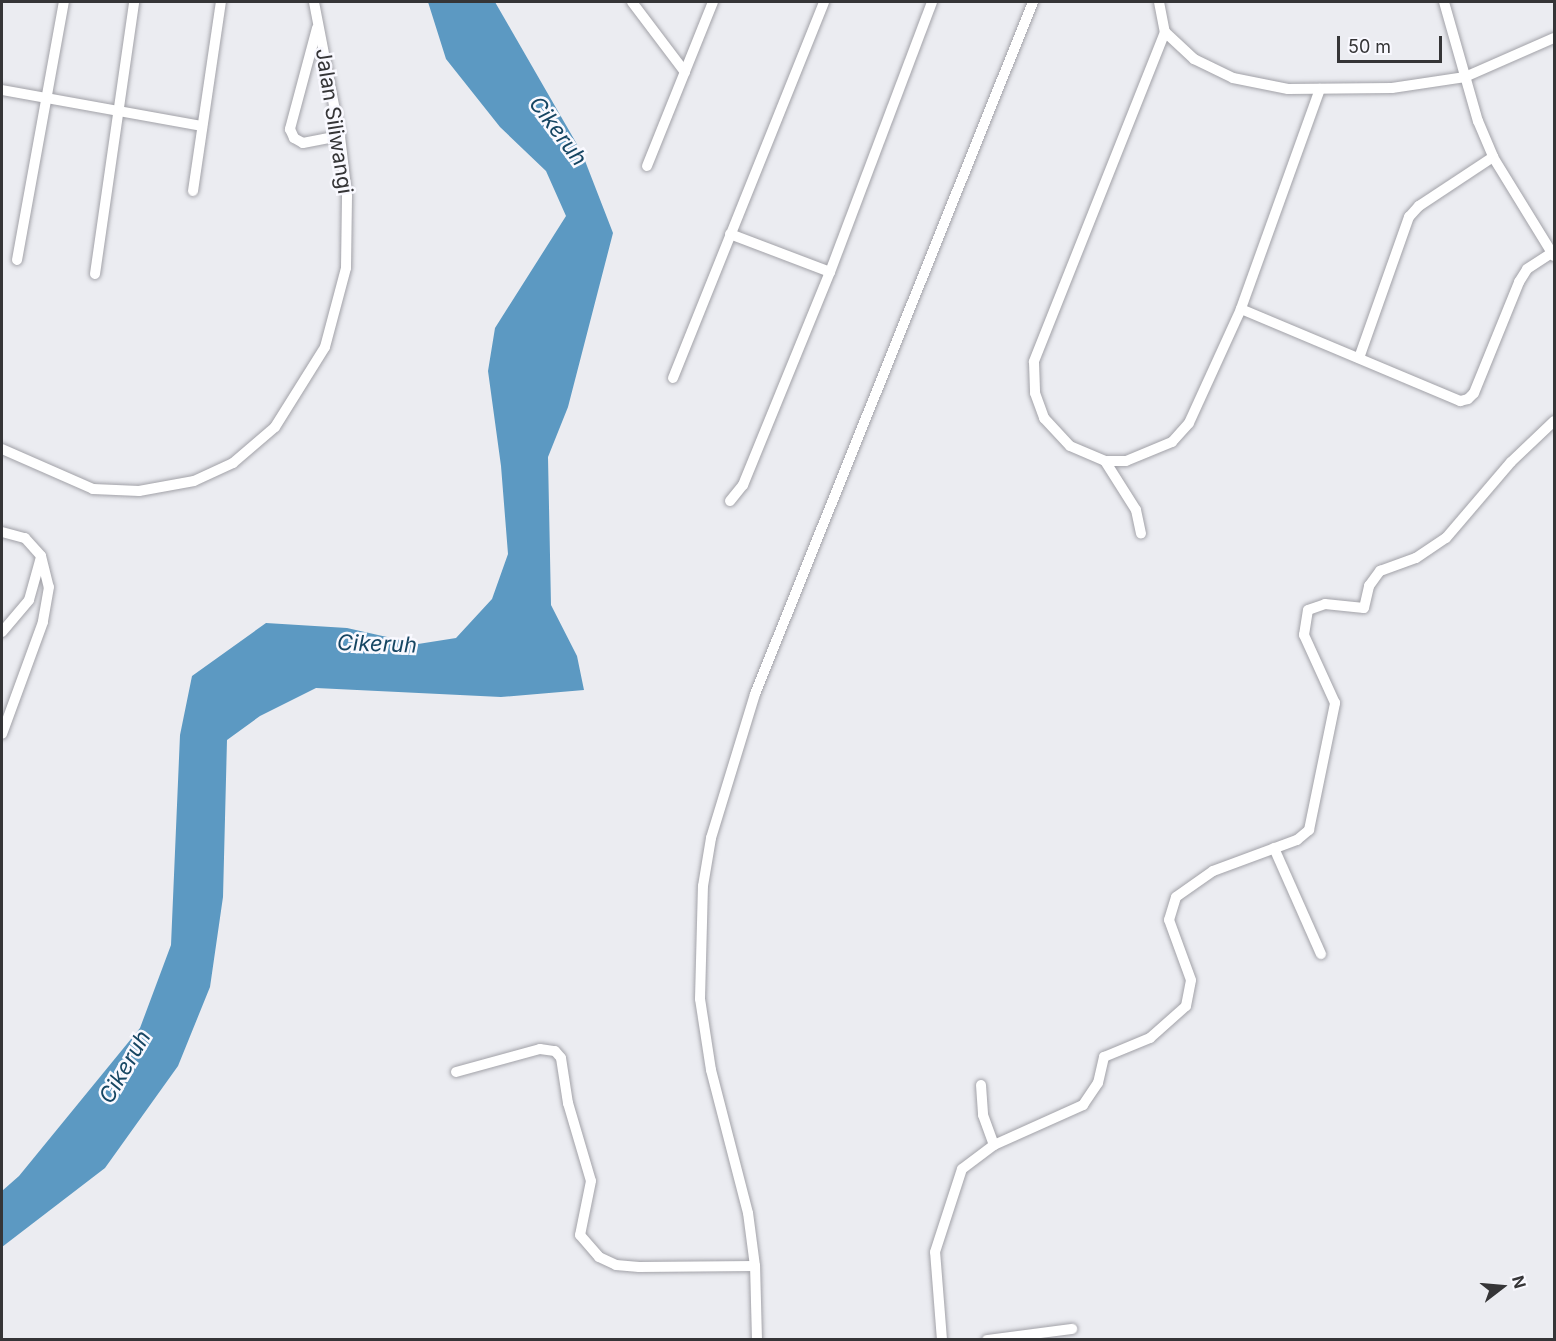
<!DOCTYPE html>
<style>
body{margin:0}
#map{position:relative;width:1556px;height:1341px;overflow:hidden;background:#ebecf1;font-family:Inter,sans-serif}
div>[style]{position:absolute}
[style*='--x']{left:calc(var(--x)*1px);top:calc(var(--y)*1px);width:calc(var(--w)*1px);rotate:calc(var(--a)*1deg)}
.water>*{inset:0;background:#5c99c2}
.roads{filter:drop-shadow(0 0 2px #a2a2a8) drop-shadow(0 0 2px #a2a2a8)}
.minor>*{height:10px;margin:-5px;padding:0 5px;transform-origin:5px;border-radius:5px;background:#fff}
span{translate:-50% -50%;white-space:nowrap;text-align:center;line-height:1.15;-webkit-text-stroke:5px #f9f9ff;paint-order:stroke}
.street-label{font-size:21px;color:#353537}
.water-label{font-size:22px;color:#164663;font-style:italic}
.frame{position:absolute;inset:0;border:3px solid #353537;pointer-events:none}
.north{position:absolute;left:1472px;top:1257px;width:60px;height:60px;-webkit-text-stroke:4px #f9f9ff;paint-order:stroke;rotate:74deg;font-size:16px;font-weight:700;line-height:24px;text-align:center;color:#353537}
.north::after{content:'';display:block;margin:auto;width:21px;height:27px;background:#353537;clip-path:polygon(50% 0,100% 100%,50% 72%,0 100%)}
.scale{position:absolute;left:1337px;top:36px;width:105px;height:27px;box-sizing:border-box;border:3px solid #353537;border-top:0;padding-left:8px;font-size:18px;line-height:21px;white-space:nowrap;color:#353537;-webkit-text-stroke:4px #f9f9ff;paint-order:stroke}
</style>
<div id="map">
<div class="water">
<div style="clip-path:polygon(428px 2px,495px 2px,582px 153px,613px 233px,568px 407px,548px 457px,551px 605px,577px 656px,584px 690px,501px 697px,316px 688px,260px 716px,227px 740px,223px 897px,210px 987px,178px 1066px,105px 1168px,2px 1247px,2px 1191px,19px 1176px,140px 1028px,171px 945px,180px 735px,192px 676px,266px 623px,347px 628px,418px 644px,456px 638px,492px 599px,508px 554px,501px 466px,488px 371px,495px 328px,566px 216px,546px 171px,500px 127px,446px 59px)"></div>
</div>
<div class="roads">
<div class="minor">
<div style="--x:632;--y:2;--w:88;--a:52.9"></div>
<div style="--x:1159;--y:2;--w:31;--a:79"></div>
<div style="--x:1165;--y:32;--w:40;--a:43"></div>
<div style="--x:1194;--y:59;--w:43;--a:26"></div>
<div style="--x:1233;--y:78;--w:56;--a:11.3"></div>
<div style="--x:1288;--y:89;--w:104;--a:-0.6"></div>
<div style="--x:1392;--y:88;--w:74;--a:-8.6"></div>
<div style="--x:1465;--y:77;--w:97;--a:-23.7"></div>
<div style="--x:1444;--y:2;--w:124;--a:74.1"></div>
<div style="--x:1478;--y:121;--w:39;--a:67"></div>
<div style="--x:1493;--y:157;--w:116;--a:58.4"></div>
<div style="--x:317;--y:28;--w:105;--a:105"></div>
<div style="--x:290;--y:129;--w:10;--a:66"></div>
<div style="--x:294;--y:138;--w:10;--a:29"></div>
<div style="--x:303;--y:143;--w:38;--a:-11"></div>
<div style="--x:1165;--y:32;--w:355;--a:111.7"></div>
<div style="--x:1034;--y:362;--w:31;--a:88"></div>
<div style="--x:1035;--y:393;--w:27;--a:70"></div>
<div style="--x:1044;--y:418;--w:38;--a:47"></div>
<div style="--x:1070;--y:446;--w:38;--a:23"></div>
<div style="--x:1105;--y:461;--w:21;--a:0"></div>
<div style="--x:1126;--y:461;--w:50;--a:-22.4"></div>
<div style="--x:1172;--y:442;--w:25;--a:-48"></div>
<div style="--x:1189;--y:423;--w:125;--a:-65.5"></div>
<div style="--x:1320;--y:89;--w:234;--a:109.8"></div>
<div style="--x:1241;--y:309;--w:238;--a:22.8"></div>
<div style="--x:1460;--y:401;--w:8;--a:-14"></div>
<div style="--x:1468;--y:399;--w:8;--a:-45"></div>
<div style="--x:1474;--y:393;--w:120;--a:-67.9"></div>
<div style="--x:1519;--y:282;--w:15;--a:-58"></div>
<div style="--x:1527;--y:269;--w:30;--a:-33"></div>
<div style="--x:2;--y:90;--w:203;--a:10.2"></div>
<div style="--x:647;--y:166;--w:177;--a:-68.1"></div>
<div style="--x:193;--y:191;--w:191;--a:-81.6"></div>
<div style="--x:730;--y:234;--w:107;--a:20.8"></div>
<div style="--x:17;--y:260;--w:262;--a:-79.7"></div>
<div style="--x:95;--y:274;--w:275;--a:-81.8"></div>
<div style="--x:1359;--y:358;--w:150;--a:-70.5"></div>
<div style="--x:1409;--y:217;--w:15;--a:-48"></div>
<div style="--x:1419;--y:206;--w:89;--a:-33.5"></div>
<div style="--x:673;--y:378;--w:405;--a:-68.1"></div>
<div style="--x:2;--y:449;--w:99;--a:23.7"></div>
<div style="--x:93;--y:489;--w:46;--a:2.5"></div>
<div style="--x:139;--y:491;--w:56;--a:-10.3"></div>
<div style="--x:194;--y:481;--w:43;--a:-24.8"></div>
<div style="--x:233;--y:463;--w:55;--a:-40.6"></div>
<div style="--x:275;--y:427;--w:94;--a:-58"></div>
<div style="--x:325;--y:347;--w:82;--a:-75.1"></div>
<div style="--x:346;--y:268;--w:72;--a:-89.2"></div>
<div style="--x:347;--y:196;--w:60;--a:-96.7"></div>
<div style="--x:340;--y:136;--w:136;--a:-101"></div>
<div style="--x:1105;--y:461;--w:58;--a:57.7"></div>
<div style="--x:1136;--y:510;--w:24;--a:78"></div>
<div style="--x:730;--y:501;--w:21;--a:-51"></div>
<div style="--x:743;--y:485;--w:230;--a:-67.8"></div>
<div style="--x:830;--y:272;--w:289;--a:-69.3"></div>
<div style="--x:2;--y:532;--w:24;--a:15"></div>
<div style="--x:25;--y:538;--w:24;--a:48"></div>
<div style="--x:41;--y:556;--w:32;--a:76"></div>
<div style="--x:49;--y:587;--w:36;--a:100"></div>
<div style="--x:43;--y:622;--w:119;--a:110.1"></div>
<div style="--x:2;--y:632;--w:42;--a:-49.8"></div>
<div style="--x:29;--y:600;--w:45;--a:-74.4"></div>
<div style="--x:1274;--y:848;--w:116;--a:66.1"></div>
<div style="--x:456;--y:1072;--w:87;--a:-15.3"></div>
<div style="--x:540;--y:1049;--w:15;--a:8"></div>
<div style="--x:555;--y:1051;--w:9;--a:49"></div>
<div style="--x:561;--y:1058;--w:46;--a:81.2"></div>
<div style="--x:568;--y:1103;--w:81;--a:73.6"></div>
<div style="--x:591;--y:1181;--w:55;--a:101.5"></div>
<div style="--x:580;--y:1235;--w:29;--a:49"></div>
<div style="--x:599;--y:1257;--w:19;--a:25"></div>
<div style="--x:616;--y:1265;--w:23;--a:5"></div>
<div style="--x:639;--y:1267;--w:116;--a:-0.5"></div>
<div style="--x:981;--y:1085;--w:30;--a:86"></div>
<div style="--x:983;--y:1115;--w:32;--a:70"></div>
<div style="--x:757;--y:1340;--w:74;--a:-91.5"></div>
<div style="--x:755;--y:1266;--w:53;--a:-97.5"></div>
<div style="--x:748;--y:1213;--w:148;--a:-104.5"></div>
<div style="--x:711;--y:1070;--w:72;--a:-98.8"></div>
<div style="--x:700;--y:999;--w:113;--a:-88.5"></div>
<div style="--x:703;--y:886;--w:49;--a:-80.5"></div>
<div style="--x:711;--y:838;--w:151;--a:-73"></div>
<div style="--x:755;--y:694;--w:746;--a:-68.11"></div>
<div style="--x:942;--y:1340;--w:88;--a:-94.5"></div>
<div style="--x:935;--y:1252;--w:87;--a:-72"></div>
<div style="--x:962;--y:1169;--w:40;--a:-37"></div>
<div style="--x:994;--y:1145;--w:98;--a:-24.2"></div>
<div style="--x:1083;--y:1105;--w:27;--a:-56"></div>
<div style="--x:1098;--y:1083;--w:27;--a:-77"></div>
<div style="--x:1104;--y:1057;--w:50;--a:-22.4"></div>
<div style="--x:1150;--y:1038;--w:48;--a:-41.6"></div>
<div style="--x:1186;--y:1006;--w:26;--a:-79"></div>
<div style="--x:1191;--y:980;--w:64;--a:-110.1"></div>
<div style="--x:1169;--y:920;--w:24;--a:-73"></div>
<div style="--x:1176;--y:897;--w:45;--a:-35.1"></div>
<div style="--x:1213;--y:871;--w:90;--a:-20.3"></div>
<div style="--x:1297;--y:840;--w:16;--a:-40"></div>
<div style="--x:1309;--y:830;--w:130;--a:-78.4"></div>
<div style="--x:1335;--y:703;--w:75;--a:-114.5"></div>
<div style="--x:1304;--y:635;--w:25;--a:-81"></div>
<div style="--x:1308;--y:610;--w:18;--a:-19"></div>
<div style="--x:1325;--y:604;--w:39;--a:6"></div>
<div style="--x:1364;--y:608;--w:23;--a:-77"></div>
<div style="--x:1369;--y:586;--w:19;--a:-54"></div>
<div style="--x:1380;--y:571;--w:38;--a:-20"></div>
<div style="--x:1416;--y:558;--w:36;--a:-34"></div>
<div style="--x:1446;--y:538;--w:100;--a:-49.5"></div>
<div style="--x:1511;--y:462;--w:59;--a:-43.6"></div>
<div style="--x:987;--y:1340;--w:86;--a:-7.4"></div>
</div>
</div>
<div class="street-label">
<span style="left:334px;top:121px;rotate:81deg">Jalan Siliwangi</span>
</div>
<div class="water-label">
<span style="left:558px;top:131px;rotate:53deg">Cikeruh</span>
<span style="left:377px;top:644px;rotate:2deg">Cikeruh</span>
<span style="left:125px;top:1067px;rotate:-60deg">Cikeruh</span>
</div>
<div class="frame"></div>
<div class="north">N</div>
<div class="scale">50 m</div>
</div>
